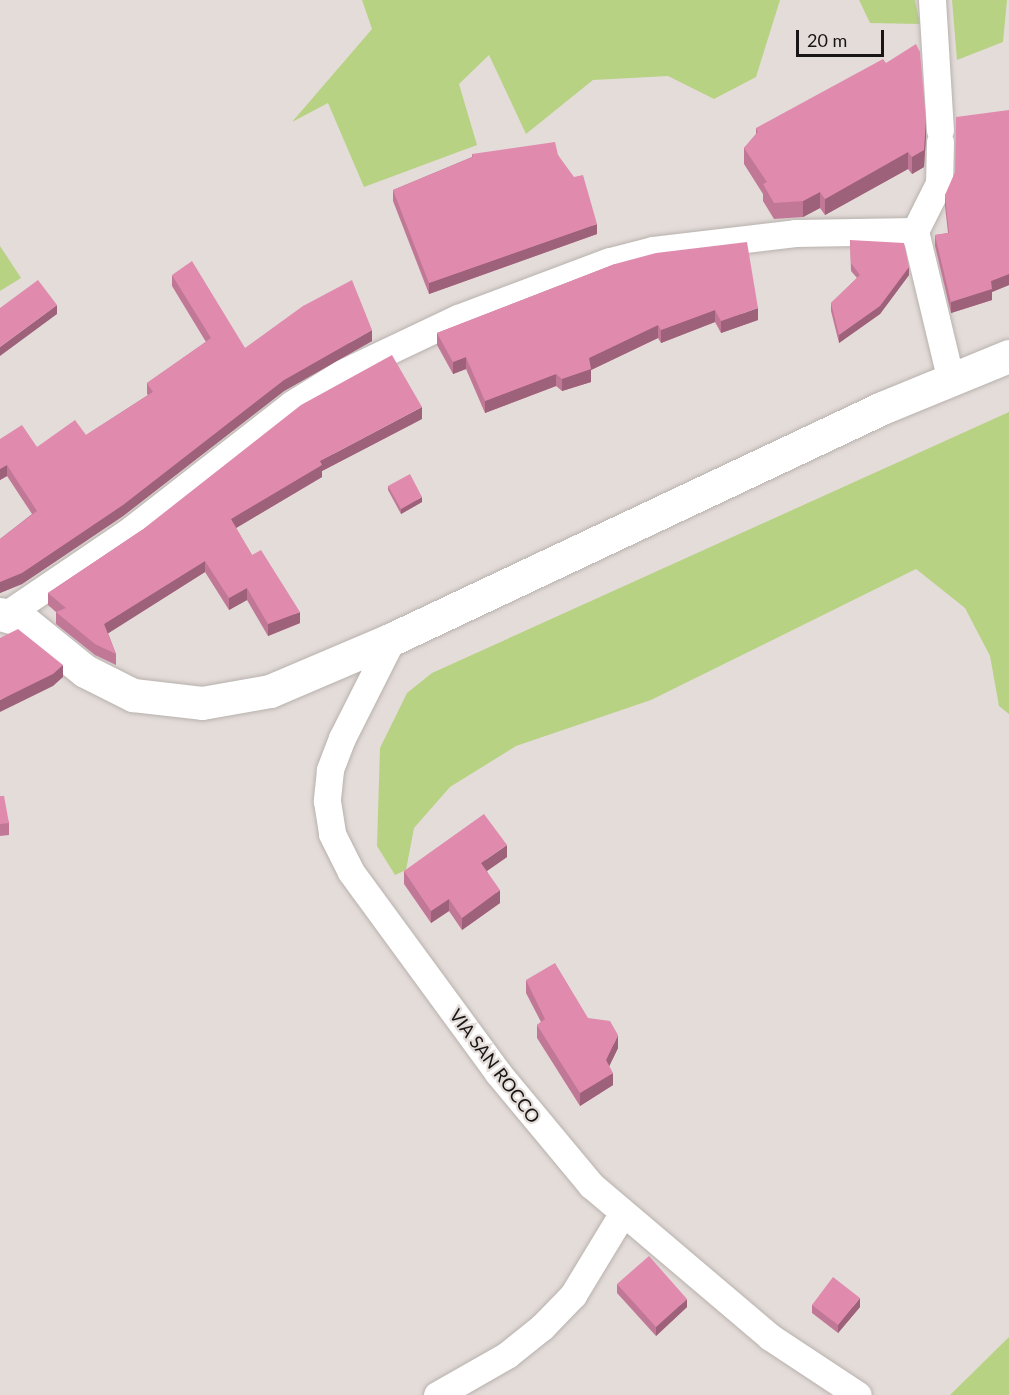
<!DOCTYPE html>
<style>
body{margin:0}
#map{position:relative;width:1009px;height:1395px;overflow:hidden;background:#e4dcd9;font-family:Lato,sans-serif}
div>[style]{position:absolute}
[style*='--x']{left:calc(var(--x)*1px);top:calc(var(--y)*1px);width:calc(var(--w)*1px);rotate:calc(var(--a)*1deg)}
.green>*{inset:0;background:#b8d284}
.roads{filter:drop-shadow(0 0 2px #b7b1ad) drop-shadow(0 0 2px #b7b1ad)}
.street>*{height:27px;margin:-13.5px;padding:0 13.5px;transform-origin:13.5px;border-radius:13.5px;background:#fff}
.secondary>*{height:33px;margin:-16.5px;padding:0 16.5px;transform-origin:16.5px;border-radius:16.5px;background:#fff}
.wall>*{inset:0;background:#c17896}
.shaded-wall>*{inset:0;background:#9d617a}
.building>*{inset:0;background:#e08bae}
span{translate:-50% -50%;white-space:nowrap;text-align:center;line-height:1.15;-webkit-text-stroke:4.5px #e4dcd9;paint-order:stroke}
.street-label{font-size:18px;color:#181514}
.scale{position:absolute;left:796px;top:30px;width:88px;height:27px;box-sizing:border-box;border:3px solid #181514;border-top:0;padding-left:8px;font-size:18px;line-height:21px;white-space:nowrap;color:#181514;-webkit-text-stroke:4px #e4dcd9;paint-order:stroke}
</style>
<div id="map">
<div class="green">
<div style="clip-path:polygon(362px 0,780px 0,756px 77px,714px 99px,668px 76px,593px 80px,526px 134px,489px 55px,459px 84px,477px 145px,364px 187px,328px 103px,292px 122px,372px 29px)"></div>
<div style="clip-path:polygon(859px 0,915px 0,920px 24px,870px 23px)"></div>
<div style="clip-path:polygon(952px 0,1007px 0,1003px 42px,957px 60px)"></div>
<div style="clip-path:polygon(0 246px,21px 278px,0 291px)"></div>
<div style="clip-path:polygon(1009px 412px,1009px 714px,999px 706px,990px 656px,965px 608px,916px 569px,651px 700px,516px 746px,450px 787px,414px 828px,406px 870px,395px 875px,377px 846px,380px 748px,407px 693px,432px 673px)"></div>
<div style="clip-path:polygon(1009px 1337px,1009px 1395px,950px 1395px)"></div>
</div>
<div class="roads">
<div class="street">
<div style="--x:932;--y:0;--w:130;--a:86.5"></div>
<div style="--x:915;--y:231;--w:54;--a:-63.4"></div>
<div style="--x:939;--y:183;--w:41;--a:-88.6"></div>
<div style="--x:7;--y:614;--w:151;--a:-34.2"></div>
<div style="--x:132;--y:529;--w:203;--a:-38"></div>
<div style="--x:292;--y:404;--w:59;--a:-31.8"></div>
<div style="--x:342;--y:373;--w:128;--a:-25.4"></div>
<div style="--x:458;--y:318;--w:162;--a:-20.6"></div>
<div style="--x:610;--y:261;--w:44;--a:-14.3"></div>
<div style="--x:653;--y:250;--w:143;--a:-6.8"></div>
<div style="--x:795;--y:233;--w:120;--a:-1"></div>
<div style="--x:915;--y:231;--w:150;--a:76.5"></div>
<div style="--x:392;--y:639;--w:111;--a:116.8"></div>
<div style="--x:342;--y:738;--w:34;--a:111"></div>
<div style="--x:330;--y:770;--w:31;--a:96"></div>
<div style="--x:327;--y:801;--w:33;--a:81"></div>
<div style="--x:332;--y:834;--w:42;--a:63.4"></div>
<div style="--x:351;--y:872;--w:249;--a:53.8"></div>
<div style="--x:498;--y:1073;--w:146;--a:50.3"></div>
<div style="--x:591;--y:1185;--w:235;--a:40.3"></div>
<div style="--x:770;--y:1337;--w:105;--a:33.4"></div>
<div style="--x:437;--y:1395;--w:81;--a:-29.7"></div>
<div style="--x:507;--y:1355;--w:45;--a:-38.7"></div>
<div style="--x:542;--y:1327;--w:45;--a:-45.9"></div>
<div style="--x:573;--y:1295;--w:95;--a:-58.8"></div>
</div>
<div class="secondary">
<div style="--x:0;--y:614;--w:23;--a:15"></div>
<div style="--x:22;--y:620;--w:81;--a:39"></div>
<div style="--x:85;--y:671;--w:54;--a:26.6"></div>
<div style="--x:133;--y:695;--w:69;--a:6.6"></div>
<div style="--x:202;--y:703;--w:69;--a:-10"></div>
<div style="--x:270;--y:691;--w:133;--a:-23.1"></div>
<div style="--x:392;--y:639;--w:542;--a:-25.24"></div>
<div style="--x:882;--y:408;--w:137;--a:-22.3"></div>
</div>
</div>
<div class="wall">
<div style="clip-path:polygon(1009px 110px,1009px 285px,992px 292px,992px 300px,951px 313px,935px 246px,935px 235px,948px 233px,945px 206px,945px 195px)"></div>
<div style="clip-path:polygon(756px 128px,926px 136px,924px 167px,912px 174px,908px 169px,825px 215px,820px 208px,803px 217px,774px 219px,763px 201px,763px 194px,744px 164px,744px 148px,756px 134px)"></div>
<div style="clip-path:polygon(472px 154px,558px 155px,597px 234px,429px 294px,393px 201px,393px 190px,472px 157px)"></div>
<div style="clip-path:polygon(850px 240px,909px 275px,880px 314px,839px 343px,831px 311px,831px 303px,857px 278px,851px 271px)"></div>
<div style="clip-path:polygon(615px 264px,758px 320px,721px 333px,715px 322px,661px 343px,658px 338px,591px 370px,591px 382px,562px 391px,556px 386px,485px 413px,466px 369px,453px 374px,437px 345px,437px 333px)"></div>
<div style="clip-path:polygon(172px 275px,245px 348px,372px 341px,284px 391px,123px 516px,22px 584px,0 593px,0 539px,32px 514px,7px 476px,0 480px,0 439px,37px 447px,86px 435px,148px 395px,147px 394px,147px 383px,206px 342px,172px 286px)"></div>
<div style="clip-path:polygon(422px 419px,322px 471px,322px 477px,236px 528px,252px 555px,300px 623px,268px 636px,247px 600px,229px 610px,205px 572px,108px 633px,116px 654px,116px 665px,95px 655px,56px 624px,56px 612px,48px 605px,48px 593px,142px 530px)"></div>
<div style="clip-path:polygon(388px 486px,422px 502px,401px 514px,388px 490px)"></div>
<div style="clip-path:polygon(0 796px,9px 823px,9px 835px,0 836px)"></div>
<div style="clip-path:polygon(507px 857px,487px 871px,500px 903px,462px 930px,449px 911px,431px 923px,404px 884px,404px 871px)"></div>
<div style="clip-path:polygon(526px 980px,588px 1018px,618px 1048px,609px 1066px,613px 1085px,580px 1106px,537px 1038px,537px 1025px,541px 1022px,526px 993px)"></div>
<div style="clip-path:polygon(617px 1284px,687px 1307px,656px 1336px,617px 1293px)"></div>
<div style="clip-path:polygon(812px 1305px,860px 1307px,838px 1333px,812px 1313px)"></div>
</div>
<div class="shaded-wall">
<div style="clip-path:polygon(926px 120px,926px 136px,924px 167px,912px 174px,912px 157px)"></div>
<div style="clip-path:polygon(908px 152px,908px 169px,825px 215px,825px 199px)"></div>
<div style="clip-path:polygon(820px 192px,820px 208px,803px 217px,803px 201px)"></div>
<div style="clip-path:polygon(597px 224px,597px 234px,429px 294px,429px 283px)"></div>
<div style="clip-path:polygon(909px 267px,909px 275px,880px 314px,839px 343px,839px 335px)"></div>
<div style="clip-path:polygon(1009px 274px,1009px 285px,992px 292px,992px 300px,951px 313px,951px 302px,991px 281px)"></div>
<div style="clip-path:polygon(57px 305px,57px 314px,0 356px,0 347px)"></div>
<div style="clip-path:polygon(758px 308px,758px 320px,721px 333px,721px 321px)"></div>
<div style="clip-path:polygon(715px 310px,715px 322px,661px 343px,661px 330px)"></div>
<div style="clip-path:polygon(658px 325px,658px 338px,591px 370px,591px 382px,562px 391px,562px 379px,589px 358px)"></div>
<div style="clip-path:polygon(372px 330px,372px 341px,284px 391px,123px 516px,22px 584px,0 593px,0 582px,284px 380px)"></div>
<div style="clip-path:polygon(466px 357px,466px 369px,453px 374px,453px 362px)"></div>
<div style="clip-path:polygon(556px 374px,556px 386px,485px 413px,485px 401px)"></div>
<div style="clip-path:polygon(422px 407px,422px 419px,322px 471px,322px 477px,231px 531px,231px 519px,320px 461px)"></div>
<div style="clip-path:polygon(7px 465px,7px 476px,0 480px,0 469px)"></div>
<div style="clip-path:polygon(422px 497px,422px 502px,401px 514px,401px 509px)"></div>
<div style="clip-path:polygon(205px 561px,205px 572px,104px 636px,104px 624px)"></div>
<div style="clip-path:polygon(247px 588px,247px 600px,229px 610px,229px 598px)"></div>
<div style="clip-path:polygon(300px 612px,300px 623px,268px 636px,268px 624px)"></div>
<div style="clip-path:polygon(63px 665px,63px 677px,53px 686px,0 712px,0 700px)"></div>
<div style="clip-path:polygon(507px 845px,507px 857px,481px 875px,481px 863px)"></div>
<div style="clip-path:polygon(500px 890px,500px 903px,462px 930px,462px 918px)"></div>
<div style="clip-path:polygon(449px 899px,449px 911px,431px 923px,431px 911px)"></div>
<div style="clip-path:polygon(618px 1035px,618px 1048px,606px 1073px,606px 1060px)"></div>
<div style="clip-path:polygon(613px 1073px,613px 1085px,580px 1106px,580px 1093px)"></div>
<div style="clip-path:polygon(860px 1298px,860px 1307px,838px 1333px,838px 1325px)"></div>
<div style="clip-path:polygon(687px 1299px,687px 1307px,656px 1336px,656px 1327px)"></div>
</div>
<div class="building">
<div style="clip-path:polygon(916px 44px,920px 52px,926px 120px,924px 150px,912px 157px,908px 152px,825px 199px,820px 192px,803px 201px,774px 203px,763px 184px,767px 182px,744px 148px,758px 132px,756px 128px,883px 59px,886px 63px)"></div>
<div style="clip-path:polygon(1009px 110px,1009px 274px,991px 281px,992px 289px,951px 302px,935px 235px,949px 233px,945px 195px,955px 172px,956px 117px)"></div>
<div style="clip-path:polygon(555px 142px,558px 155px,574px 177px,583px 175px,597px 224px,429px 283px,393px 190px,473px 157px,472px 154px)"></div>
<div style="clip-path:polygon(850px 240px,904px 243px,909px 267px,880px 306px,839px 335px,831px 303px,860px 275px,851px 263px)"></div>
<div style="clip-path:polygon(747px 242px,758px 308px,721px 321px,715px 310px,661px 330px,658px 325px,589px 358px,591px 369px,562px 379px,556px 374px,485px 401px,466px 357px,453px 362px,437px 333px,615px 264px,656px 253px)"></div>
<div style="clip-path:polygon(192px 261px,245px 348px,303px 306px,352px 280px,372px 330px,284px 380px,123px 505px,22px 573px,0 582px,0 539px,37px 511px,7px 465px,0 469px,0 439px,22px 425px,37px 447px,75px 420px,86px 435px,153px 392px,147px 383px,211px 338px,172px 275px)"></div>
<div style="clip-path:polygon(38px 280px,57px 305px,0 347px,0 308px)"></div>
<div style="clip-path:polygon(392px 355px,422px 407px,320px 461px,322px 465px,231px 519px,252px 555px,261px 550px,300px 612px,268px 624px,247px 588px,229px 598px,205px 561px,104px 624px,116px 654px,95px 644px,56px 612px,66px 608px,48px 593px,142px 530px,301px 405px)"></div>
<div style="clip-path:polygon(410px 474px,422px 497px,401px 509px,388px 486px)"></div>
<div style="clip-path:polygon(18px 629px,63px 665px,53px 674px,0 700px,0 638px)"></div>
<div style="clip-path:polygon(0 796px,4px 796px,9px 823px,0 824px)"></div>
<div style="clip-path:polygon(484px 814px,507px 845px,481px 863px,500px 890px,462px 918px,449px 899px,431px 911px,404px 871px)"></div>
<div style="clip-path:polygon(555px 963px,588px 1018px,610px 1021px,618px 1035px,606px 1060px,613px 1073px,580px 1093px,537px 1025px,545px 1019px,526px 980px)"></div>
<div style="clip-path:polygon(649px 1256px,687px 1299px,656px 1327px,617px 1284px)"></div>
<div style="clip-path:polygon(833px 1277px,860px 1298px,838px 1325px,812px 1305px)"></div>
</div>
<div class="street-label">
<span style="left:495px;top:1066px;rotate:53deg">VIA SAN ROCCO</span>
</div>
<div class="scale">20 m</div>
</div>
